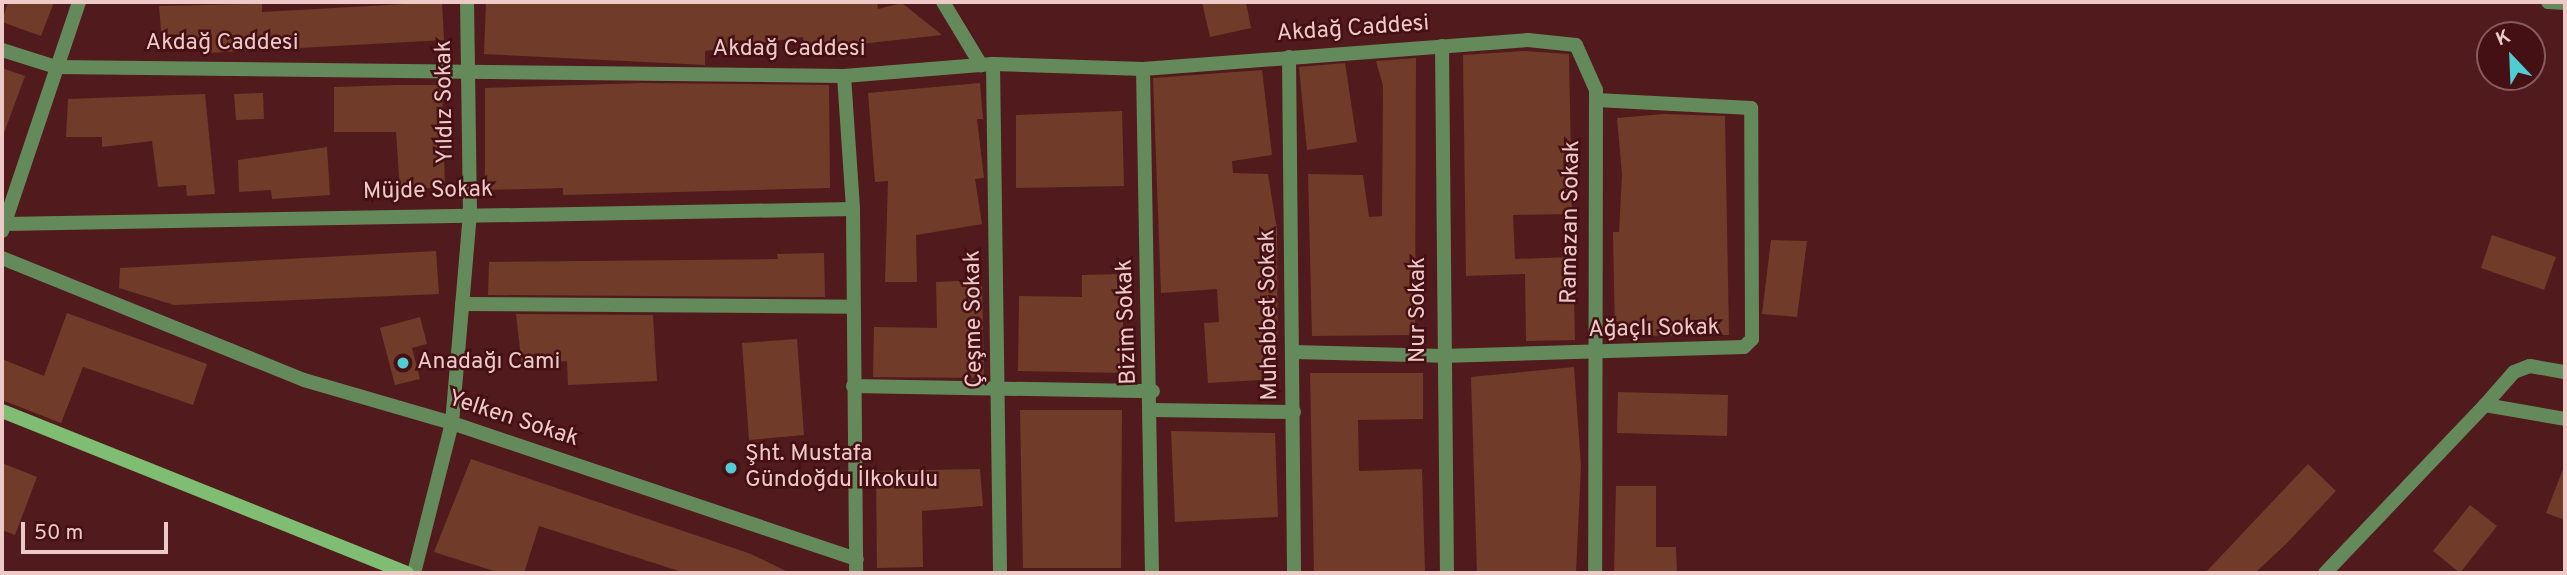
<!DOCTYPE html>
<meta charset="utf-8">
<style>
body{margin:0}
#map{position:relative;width:2567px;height:575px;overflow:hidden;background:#511b1d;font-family:Overpass,sans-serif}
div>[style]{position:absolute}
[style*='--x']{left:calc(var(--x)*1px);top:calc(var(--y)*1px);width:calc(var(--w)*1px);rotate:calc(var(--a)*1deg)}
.building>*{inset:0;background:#703b28}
.street>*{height:14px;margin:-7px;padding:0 7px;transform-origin:7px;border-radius:7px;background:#648a5c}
.secondary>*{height:14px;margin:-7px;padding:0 7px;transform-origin:7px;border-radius:7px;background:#7fbd73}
.dots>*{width:19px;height:19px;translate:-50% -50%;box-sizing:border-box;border:4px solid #451014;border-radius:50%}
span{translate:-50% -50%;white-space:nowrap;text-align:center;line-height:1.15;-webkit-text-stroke:5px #451014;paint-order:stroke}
.street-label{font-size:23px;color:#edc9c8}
.poi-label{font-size:23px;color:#edc9c8}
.left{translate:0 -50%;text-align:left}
.frame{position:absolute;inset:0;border:4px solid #edc9c8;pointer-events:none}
.north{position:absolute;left:2476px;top:21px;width:70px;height:70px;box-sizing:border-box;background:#451014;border:2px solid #885a5c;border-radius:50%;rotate:337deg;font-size:19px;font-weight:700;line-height:28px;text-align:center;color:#edc9c8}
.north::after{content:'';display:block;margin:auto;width:24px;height:32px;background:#51ccd3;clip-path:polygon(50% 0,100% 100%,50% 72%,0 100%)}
.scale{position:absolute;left:21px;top:522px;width:147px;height:32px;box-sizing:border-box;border:4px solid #edc9c8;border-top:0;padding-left:9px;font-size:21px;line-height:24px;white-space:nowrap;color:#edc9c8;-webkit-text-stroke:5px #451014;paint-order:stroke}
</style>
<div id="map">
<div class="building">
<div style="clip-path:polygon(8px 2px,54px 2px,41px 36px,2px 22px)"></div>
<div style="clip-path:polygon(442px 2px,444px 40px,207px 53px,206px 40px,162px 44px,159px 6px,262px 4px,262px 12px)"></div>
<div style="clip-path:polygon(486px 2px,877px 2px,878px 9px,902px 3px,942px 35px,805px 50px,803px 37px,705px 51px,705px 65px,484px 54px)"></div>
<div style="clip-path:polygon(1202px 2px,1246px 2px,1251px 28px,1210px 37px)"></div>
<div style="clip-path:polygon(1523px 51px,1569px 54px,1572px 214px,1513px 215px,1515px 259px,1573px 257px,1575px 340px,1526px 341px,1525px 274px,1466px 276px,1463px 55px)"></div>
<div style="clip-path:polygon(1416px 58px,1415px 335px,1312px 336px,1308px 174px,1363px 175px,1369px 217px,1382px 216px,1383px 86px,1376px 61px)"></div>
<div style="clip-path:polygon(1345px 63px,1357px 142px,1307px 150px,1299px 67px)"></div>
<div style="clip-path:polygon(2px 68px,25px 76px,4px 133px,2px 133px)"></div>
<div style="clip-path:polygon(1262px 70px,1272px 155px,1232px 161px,1233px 173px,1268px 174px,1277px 230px,1278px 379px,1208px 383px,1204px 323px,1219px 322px,1217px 289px,1161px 293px,1153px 78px)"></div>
<div style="clip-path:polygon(642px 83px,829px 85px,830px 188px,563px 195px,563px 188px,485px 190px,485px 88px)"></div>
<div style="clip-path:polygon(980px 83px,983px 119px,977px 119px,984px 178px,975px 179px,982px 224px,916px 235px,917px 282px,885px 282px,888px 181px,875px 182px,868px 93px)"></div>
<div style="clip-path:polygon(397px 85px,442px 85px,445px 187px,400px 190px,396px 132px,334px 132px,334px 87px)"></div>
<div style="clip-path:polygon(263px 93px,264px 119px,236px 120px,234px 94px)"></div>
<div style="clip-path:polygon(205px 94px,215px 194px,187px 196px,186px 185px,158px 187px,152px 141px,102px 147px,102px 137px,66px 137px,68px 99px)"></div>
<div style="clip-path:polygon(1122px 111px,1124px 186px,1016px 188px,1016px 115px)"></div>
<div style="clip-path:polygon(1664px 114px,1725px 116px,1729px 335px,1615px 336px,1613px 232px,1619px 232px,1622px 174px,1617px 118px)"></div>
<div style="clip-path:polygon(327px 147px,330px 195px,272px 199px,271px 190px,239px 192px,238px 160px)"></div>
<div style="clip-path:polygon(2492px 235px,2556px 257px,2544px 290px,2481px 268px)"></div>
<div style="clip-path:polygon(1771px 240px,1807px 241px,1797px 317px,1762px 314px)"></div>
<div style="clip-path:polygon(436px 251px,439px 294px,174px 305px,119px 288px,120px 268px)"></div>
<div style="clip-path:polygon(824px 253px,825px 297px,488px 295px,489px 262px,778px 259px,777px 254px)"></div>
<div style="clip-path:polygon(1122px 274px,1124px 373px,1018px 371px,1019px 296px,1082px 297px,1082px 275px)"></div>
<div style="clip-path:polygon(982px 280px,984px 378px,873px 377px,874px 327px,937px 328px,936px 282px)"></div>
<div style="clip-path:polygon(67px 313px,207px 364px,193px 405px,83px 367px,61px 423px,2px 400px,2px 359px,44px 376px)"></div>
<div style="clip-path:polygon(516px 314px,653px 315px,657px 381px,568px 385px,567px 361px,522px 366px)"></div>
<div style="clip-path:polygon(420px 317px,427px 344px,412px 348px,420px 379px,395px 385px,380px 328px)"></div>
<div style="clip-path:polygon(797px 339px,804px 435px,749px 440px,742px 343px)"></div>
<div style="clip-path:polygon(1574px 367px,1581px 466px,1576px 573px,1477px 573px,1471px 377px)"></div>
<div style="clip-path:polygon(1310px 373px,1423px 373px,1423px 419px,1358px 420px,1359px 471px,1422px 469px,1425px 573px,1314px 573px)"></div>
<div style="clip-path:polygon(1618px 392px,1728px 395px,1727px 436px,1617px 433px)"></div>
<div style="clip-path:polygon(1020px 410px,1122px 410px,1121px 568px,1023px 568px)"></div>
<div style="clip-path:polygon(1171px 431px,1275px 433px,1278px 517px,1175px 522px)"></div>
<div style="clip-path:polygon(471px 459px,751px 554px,790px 573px,685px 573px,539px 526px,524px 573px,500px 573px,434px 552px)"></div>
<div style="clip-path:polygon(2px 463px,37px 477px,15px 535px,2px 530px)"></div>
<div style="clip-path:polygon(2308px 464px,2336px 491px,2287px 543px,2255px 573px,2205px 573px)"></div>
<div style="clip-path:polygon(2564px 467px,2565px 467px,2565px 520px,2546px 513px)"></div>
<div style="clip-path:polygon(980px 469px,983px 506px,922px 511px,923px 567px,877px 568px,876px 471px)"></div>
<div style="clip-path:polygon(1616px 486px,1656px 486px,1656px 547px,1676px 547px,1677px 573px,1614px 573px)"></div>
<div style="clip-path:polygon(2470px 505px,2497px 526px,2460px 573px,2433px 551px)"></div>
</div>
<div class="street">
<div style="--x:943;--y:2;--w:74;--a:58.9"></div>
<div style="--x:2548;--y:2;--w:17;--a:3"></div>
<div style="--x:1442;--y:46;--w:527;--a:89.46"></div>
<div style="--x:2;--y:50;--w:57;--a:17.5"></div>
<div style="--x:56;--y:67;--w:788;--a:0.65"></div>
<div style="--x:844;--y:76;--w:149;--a:-4.6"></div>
<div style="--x:993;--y:64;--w:150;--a:1.9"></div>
<div style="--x:1143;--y:69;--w:386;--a:-4.3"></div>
<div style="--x:1528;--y:40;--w:48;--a:5.9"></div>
<div style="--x:1576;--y:45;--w:49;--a:66"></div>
<div style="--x:1596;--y:90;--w:483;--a:90.1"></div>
<div style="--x:1289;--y:57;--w:516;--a:89.44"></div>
<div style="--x:993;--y:64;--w:509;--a:89.21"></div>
<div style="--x:1143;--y:69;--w:504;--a:88.98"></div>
<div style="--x:844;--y:76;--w:133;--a:86.1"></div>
<div style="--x:853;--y:209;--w:364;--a:89.5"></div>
<div style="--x:5;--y:224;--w:848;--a:-1.01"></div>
<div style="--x:2;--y:231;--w:242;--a:-71.4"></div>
<div style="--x:2;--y:258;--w:326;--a:22"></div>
<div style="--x:304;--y:380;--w:154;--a:16.2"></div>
<div style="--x:452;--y:423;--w:427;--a:18.6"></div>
<div style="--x:462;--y:304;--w:391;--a:0.4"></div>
<div style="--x:1294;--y:352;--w:148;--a:1.5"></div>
<div style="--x:1442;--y:356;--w:302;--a:-1.7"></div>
<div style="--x:1744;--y:347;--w:11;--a:-45"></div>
<div style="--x:1752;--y:339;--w:231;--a:-90.2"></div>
<div style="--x:1751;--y:108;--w:155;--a:-177"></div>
<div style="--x:853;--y:386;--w:300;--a:1"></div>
<div style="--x:2485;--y:405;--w:44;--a:-48.7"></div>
<div style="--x:2514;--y:372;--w:17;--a:-21"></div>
<div style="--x:2530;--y:366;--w:36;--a:10"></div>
<div style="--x:1153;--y:410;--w:141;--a:0.8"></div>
<div style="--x:414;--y:573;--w:155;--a:-75.8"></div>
<div style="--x:452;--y:423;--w:210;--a:-85.1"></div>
<div style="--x:470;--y:214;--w:212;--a:-90.8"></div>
<div style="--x:2325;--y:573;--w:232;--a:-46.4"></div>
<div style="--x:2485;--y:405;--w:81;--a:9.9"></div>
</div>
<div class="secondary">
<div style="--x:2;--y:411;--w:436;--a:21.8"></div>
</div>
<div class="dots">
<div style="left:403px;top:363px;background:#51ccd3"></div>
<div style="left:731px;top:468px;background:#51ccd3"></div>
</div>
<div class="street-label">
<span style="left:1353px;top:30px;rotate:-4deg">Akdağ Caddesi</span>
<span style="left:222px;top:44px">Akdağ Caddesi</span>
<span style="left:789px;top:50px">Akdağ Caddesi</span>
<span style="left:446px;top:102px;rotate:-91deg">Yıldız Sokak</span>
<span style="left:428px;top:192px;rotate:-1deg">Müjde Sokak</span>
<span style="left:1572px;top:222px;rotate:-89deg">Ramazan Sokak</span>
<span style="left:1419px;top:310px;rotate:-90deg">Nur Sokak</span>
<span style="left:1270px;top:315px;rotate:-91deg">Muhabbet Sokak</span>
<span style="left:975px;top:319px;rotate:-91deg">Çeşme Sokak</span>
<span style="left:1128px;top:322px;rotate:-92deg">Bizim Sokak</span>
<span style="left:1654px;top:330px;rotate:-1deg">Ağaçlı Sokak</span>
<span style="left:513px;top:420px;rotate:18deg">Yelken Sokak</span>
</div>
<div class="poi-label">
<span class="left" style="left:417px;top:363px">Anadağı Cami</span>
<span class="left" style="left:745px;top:468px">Şht. Mustafa<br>Gündoğdu İlkokulu</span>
</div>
<div class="frame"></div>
<div class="north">K</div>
<div class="scale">50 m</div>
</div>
